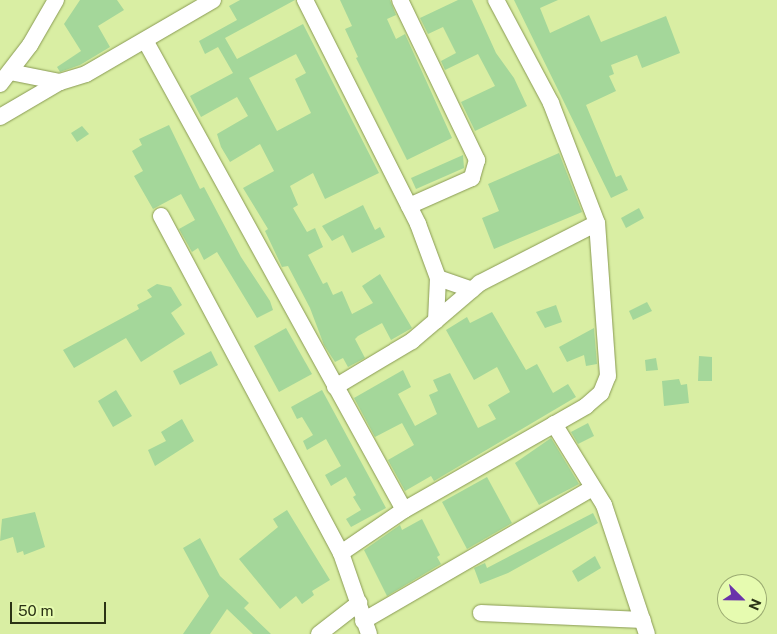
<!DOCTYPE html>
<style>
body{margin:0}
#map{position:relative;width:777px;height:634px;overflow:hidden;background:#d9eea3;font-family:"Public Sans",sans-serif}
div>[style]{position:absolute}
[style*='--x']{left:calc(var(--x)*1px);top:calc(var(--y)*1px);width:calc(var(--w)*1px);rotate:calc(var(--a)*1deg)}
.building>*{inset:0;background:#a4d79a}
.roads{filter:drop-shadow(0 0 1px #899a53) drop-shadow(0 0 1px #899a53)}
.minor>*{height:16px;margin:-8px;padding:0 8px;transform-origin:8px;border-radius:8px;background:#fff}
span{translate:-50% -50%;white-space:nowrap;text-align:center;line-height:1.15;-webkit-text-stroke:4px #e6fbb0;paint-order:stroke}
.north{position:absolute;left:717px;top:574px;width:50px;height:50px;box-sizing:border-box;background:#e6fbb0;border:1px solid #9bab72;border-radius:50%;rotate:113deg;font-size:14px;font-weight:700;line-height:20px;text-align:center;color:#2b3315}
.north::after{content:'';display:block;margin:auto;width:18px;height:22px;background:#6a33aa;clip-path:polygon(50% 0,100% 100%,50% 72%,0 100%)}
.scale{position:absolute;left:10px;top:602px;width:96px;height:22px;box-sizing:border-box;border:2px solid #2b3315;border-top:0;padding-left:6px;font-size:15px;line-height:18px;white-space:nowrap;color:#2b3315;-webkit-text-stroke:4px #e6fbb0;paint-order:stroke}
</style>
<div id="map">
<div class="building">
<div style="clip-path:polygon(80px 0,117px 0,124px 10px,98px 26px,110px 47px,80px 65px,60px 72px,57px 67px,81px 51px,64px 24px)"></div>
<div style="clip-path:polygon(evenodd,240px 0,295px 0,225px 38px,237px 59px,303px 24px,379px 173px,325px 199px,313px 173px,290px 186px,298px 205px,293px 208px,307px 232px,315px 228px,323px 247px,308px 255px,323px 284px,327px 282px,333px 295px,342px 291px,352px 314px,373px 303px,362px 286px,380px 274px,412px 328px,391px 340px,382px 323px,358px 336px,355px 339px,365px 358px,348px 367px,343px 358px,335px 362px,324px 345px,310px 308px,288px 266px,282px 267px,265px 231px,268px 229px,243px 188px,274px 171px,260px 144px,230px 162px,221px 147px,217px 134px,248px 116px,237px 97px,201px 117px,190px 96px,233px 73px,218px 47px,205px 54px,199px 41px,237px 20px,229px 6px,240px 0,296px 54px,306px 73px,295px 79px,311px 113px,277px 131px,249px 78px,296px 54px)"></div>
<div style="clip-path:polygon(340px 0,390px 0,396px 15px,387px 19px,396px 39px,405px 34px,452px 138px,407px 160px,356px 58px,358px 57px,345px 29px,352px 26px)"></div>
<div style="clip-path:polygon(458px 0,472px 0,496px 53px,514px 78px,527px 106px,475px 131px,461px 102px,495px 86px,478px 54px,445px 70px,441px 61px,456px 53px,443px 27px,428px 34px,420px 18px)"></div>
<div style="clip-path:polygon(514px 0,558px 0,540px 8px,550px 33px,589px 15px,601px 42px,666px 16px,680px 53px,642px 68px,637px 55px,611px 65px,614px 74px,609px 76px,616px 91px,586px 105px,616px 177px,621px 175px,628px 190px,611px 198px)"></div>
<div style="clip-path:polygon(169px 125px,200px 189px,204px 187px,241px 257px,270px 301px,273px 310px,257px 318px,217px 252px,204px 260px,198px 248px,192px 252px,179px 229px,195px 220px,181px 194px,153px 209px,134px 176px,143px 171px,132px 151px,142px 145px,139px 139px)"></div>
<div style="clip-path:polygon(82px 126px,89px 134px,77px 142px,71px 133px)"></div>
<div style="clip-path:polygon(559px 153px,582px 212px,494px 249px,482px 218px,499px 211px,488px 184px)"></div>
<div style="clip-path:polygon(463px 155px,464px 168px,416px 189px,411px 178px)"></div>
<div style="clip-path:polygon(363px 205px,375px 230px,380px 227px,385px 237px,352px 253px,343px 235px,332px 241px,322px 226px)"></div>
<div style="clip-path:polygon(639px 208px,644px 218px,626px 228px,621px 218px)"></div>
<div style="clip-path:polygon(157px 284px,171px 287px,182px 305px,171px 313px,185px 334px,141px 362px,126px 338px,74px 368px,63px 350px,139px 309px,137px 305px,152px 297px,147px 290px)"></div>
<div style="clip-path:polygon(647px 302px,652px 311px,633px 320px,629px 311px)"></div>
<div style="clip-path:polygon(556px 305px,562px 322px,545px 328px,536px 312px)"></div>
<div style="clip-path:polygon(492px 312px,526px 370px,537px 364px,553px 393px,568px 384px,576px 397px,434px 481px,431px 476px,405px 491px,388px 460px,414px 445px,402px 423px,375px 437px,354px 398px,403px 370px,411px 387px,398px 394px,415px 426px,437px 414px,429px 395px,438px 391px,433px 380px,450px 373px,478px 428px,496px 419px,488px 405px,510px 392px,497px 367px,474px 380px,446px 330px,467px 317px,470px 323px)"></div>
<div style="clip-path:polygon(286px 328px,312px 374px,279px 392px,254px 346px)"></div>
<div style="clip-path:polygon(594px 328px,597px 364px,586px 366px,584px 355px,567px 362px,559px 347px)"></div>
<div style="clip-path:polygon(211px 351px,218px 365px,180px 385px,173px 371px)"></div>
<div style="clip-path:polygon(699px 356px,712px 357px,712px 381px,698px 381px)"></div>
<div style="clip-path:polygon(656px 358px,658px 370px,646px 371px,645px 360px)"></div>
<div style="clip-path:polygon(679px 379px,681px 385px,687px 384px,689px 403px,664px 406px,662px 381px)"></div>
<div style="clip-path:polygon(116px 390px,132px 416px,113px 427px,98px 401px)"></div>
<div style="clip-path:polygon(322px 390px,386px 508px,351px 527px,346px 519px,361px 510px,353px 497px,356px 495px,346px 477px,331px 486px,325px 475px,341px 466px,326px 439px,307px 450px,303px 441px,313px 435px,302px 417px,297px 419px,291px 407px)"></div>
<div style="clip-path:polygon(182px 419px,194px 441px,155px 466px,148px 450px,166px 441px,161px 432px)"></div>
<div style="clip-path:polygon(588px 423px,594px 436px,578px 444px,571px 432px)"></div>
<div style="clip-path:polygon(551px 438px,579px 484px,539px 505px,515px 463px)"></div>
<div style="clip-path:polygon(487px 477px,512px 523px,467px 549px,442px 502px)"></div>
<div style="clip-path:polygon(287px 510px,330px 580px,312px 591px,314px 595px,302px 604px,296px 596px,280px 609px,239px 559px,278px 527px,273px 519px)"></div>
<div style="clip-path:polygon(35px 512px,45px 547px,24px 555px,23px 551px,17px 553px,13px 537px,0 541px,2px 519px)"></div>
<div style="clip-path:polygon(593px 513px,598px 523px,508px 573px,480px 584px,474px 568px,485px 563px,487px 568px)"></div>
<div style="clip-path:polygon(422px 519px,440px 555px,437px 557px,441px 564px,387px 596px,364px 550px,400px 525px,402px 530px)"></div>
<div style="clip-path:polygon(200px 538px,220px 576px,249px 603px,244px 608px,271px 634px,253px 634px,227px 609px,210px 634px,183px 634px,209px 596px,183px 548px)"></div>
<div style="clip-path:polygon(595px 556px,601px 568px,578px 582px,572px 571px)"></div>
</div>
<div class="roads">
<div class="minor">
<div style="--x:305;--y:0;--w:251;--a:63.2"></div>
<div style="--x:418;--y:224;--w:58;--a:69.7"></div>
<div style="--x:438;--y:278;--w:43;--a:92.7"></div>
<div style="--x:400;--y:0;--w:178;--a:64.3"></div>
<div style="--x:477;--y:160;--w:19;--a:106"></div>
<div style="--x:472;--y:178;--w:69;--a:156"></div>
<div style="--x:146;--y:42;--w:534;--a:61.13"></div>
<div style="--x:10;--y:72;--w:51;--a:11.3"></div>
<div style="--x:60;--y:82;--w:27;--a:-17"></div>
<div style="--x:86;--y:74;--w:147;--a:-30.2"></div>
<div style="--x:0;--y:84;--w:49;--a:-52.4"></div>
<div style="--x:30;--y:45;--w:52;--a:-60"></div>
<div style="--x:0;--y:117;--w:69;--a:-30.3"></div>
<div style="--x:161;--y:216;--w:382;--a:61.9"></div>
<div style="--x:438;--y:278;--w:36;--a:19"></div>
<div style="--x:335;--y:387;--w:90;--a:-30.9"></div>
<div style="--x:412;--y:341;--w:89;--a:-40.5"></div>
<div style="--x:480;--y:283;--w:131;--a:-27.1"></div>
<div style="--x:554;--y:424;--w:95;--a:58.3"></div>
<div style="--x:604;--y:505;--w:136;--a:71.6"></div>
<div style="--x:481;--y:613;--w:162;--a:2.5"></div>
<div style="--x:363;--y:621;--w:265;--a:-30.1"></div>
<div style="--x:319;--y:634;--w:51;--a:-37.8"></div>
<div style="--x:369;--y:634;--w:86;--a:-109.1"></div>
<div style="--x:341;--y:553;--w:76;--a:-34.3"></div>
<div style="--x:404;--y:510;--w:210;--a:-29.7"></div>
<div style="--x:586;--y:406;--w:20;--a:-41"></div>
<div style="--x:601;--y:393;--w:18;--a:-68"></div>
<div style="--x:608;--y:376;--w:153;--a:-94.1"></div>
<div style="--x:597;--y:223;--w:129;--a:-111"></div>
<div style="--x:551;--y:103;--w:117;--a:-118.1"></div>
</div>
</div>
<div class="north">N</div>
<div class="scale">50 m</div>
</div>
